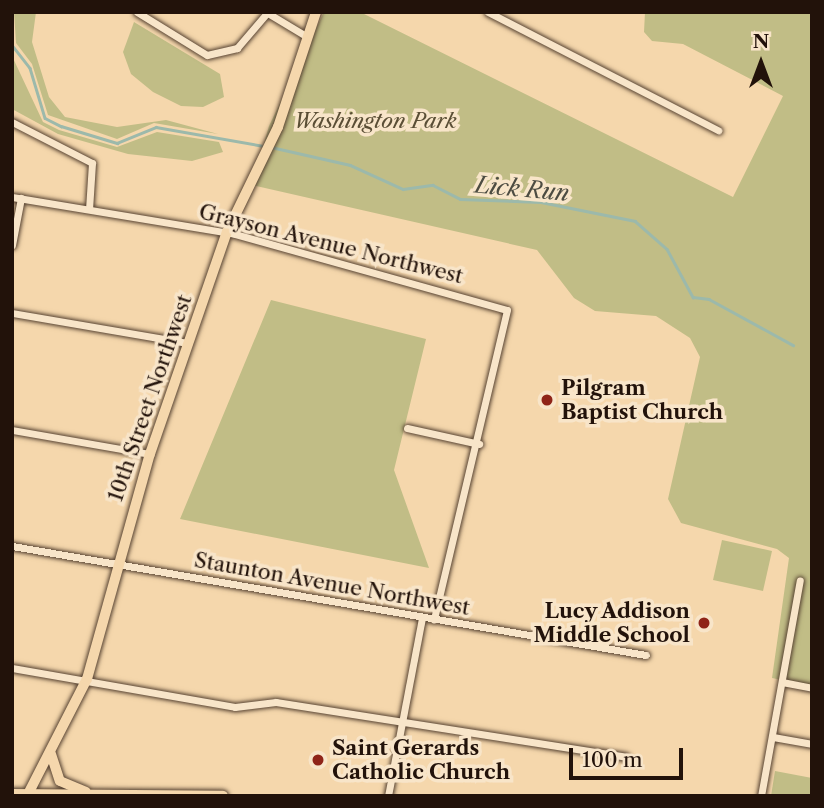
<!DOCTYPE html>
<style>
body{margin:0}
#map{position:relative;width:824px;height:808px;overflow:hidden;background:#f5d7ac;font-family:"Libre Caslon Text",serif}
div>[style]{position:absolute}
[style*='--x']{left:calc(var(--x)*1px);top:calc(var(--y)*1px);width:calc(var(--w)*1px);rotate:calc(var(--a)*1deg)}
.green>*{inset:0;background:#c1bd86}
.stream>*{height:2.5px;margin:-1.25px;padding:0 1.25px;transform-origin:1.25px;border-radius:1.25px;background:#9cb9ab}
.roads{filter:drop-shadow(0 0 2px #574332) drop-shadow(0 0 2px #574332)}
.minor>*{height:7px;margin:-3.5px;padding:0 3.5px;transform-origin:3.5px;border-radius:3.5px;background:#f8e5c9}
.major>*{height:10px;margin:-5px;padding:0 5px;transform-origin:5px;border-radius:5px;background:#f5d7ac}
.dots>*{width:19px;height:19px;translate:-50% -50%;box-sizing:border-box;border:4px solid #f8e5c9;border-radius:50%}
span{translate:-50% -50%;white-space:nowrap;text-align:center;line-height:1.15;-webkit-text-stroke:7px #f8e5c9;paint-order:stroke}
.park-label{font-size:21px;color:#5a4e35;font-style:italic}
.street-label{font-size:21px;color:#22120a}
.poi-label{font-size:21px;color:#22120a;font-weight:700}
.left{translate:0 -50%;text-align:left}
.right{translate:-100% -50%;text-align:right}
.water-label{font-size:23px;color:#4d4c42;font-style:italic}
.frame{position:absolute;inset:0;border:14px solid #22120a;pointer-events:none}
.north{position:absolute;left:726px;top:28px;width:70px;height:70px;-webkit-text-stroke:5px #f8e5c9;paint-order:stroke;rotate:0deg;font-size:19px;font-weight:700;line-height:28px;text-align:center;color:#22120a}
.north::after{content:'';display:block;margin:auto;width:24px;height:32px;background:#22120a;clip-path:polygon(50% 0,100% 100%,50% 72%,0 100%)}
.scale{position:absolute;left:569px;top:748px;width:114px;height:32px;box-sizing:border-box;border:4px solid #22120a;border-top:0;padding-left:9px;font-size:21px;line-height:24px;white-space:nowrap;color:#22120a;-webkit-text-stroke:5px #f8e5c9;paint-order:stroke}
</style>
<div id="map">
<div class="green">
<div style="clip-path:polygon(14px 12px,36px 12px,32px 42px,49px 97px,65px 117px,117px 127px,166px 120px,218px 134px,154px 123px,117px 139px,48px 115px,32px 64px,16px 43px)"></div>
<div style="clip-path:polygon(324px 12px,360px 12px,733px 197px,783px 96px,683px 44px,652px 41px,644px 32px,645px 12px,812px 12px,812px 686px,772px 678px,789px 558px,777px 549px,681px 523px,668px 499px,700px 357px,690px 338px,656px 316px,595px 311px,574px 298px,537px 250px,252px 185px,269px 126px)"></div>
<div style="clip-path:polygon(134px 22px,220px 74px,224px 97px,203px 107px,181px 106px,153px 92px,131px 74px,123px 52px)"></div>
<div style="clip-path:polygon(12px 56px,43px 122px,59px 130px,117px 147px,157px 132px,219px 142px,223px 152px,192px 161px,128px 154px,58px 134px,12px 109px)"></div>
<div style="clip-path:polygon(271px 300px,426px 339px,394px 470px,429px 568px,180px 519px)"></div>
<div style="clip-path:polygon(722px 540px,772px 551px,763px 591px,713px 580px)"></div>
<div style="clip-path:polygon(775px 771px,812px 778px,812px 796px,771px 796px)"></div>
</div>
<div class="stream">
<div style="--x:12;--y:45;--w:29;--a:52"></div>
<div style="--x:30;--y:68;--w:52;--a:73.3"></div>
<div style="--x:45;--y:118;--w:18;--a:27"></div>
<div style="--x:61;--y:126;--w:59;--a:16.9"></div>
<div style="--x:117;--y:143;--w:42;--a:-22.3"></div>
<div style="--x:156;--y:127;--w:110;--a:10"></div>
<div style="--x:271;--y:147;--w:81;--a:12.8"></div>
<div style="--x:350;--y:165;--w:58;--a:24.4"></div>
<div style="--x:403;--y:189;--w:30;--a:-8"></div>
<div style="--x:433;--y:185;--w:30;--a:27"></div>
<div style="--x:460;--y:199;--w:81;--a:2.1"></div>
<div style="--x:541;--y:202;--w:96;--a:11.4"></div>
<div style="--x:635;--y:221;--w:43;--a:41.2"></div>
<div style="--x:667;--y:249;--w:55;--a:61.6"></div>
<div style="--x:693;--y:297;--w:16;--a:7"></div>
<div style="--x:709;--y:299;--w:96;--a:28.7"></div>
</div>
<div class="roads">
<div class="minor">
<div style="--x:137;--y:12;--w:82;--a:31.6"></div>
<div style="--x:207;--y:55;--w:31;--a:-13"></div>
<div style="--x:237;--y:48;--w:46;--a:-49.4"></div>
<div style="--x:266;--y:12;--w:47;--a:31"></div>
<div style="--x:488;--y:12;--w:259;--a:27.2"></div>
<div style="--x:12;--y:122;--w:90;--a:27.1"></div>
<div style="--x:92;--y:163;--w:46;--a:93.7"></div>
<div style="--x:12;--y:197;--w:226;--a:9.4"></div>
<div style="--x:235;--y:234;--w:282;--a:15.6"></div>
<div style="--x:507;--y:310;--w:318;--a:103.3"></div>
<div style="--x:12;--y:245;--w:48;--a:-79.2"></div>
<div style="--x:12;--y:313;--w:179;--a:9.7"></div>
<div style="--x:407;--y:428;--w:74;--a:12.5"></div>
<div style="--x:12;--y:430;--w:140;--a:9.9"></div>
<div style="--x:12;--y:546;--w:643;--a:9.76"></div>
<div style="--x:12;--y:668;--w:226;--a:9.9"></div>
<div style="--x:235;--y:707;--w:41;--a:-7"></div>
<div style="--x:276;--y:702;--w:354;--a:8.9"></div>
<div style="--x:782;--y:682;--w:31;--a:11"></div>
<div style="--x:773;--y:737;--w:40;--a:10"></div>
<div style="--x:388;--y:796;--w:182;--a:-79.2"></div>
<div style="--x:761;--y:796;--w:219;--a:-79.8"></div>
</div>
<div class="major">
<div style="--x:51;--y:754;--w:28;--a:72"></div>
<div style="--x:60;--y:781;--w:28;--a:23"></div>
<div style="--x:12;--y:794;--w:211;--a:0.5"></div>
<div style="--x:27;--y:796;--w:131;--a:-62.9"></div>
<div style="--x:87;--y:679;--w:234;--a:-74.4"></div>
<div style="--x:150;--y:454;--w:235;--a:-70.9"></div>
<div style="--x:227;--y:232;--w:117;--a:-64.1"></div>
<div style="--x:278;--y:127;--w:121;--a:-71.7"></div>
</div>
</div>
<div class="dots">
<div style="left:547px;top:400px;background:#8f2418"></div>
<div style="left:704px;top:623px;background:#8f2418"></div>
<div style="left:318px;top:760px;background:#8f2418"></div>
</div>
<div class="park-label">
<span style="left:375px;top:121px">Washington Park</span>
</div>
<div class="street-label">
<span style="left:331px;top:244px;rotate:14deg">Grayson Avenue Northwest</span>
<span style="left:150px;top:398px;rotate:-71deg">10th Street Northwest</span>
<span style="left:332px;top:584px;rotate:10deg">Staunton Avenue Northwest</span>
</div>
<div class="poi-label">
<span class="left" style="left:561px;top:400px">Pilgram<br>Baptist Church</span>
<span class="right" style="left:690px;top:623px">Lucy Addison<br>Middle School</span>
<span class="left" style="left:332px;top:760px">Saint Gerards<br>Catholic Church</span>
</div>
<div class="water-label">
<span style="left:522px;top:189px;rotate:5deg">Lick Run</span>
</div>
<div class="frame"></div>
<div class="north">N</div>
<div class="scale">100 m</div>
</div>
